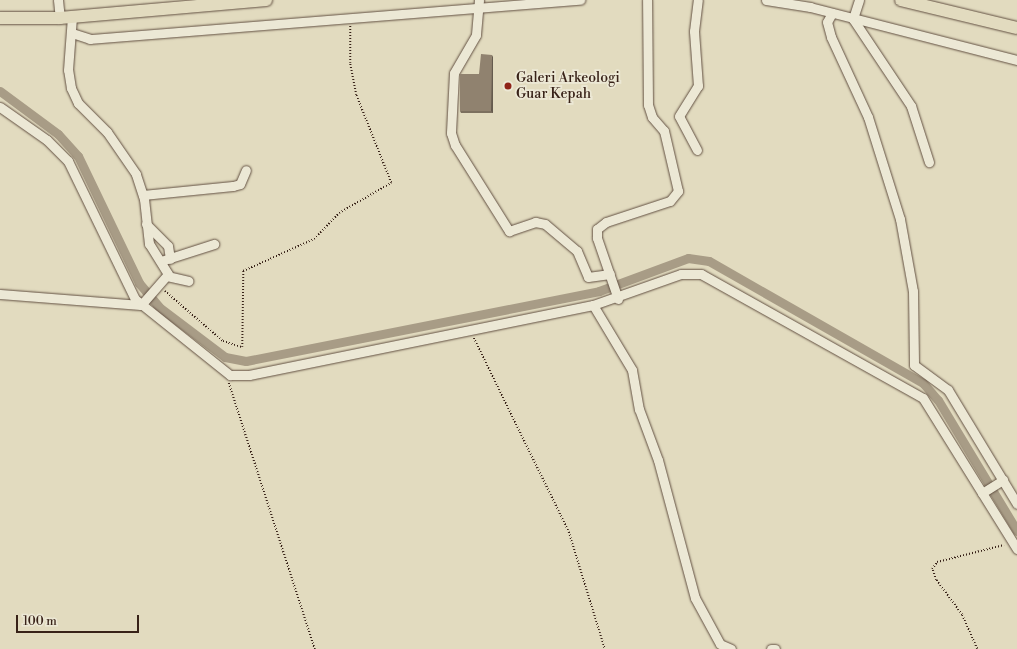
<!DOCTYPE html>
<style>
body{margin:0}
#map{position:relative;width:1017px;height:649px;overflow:hidden;background:#e2dbbf;font-family:"Libre Bodoni",serif}
div>[style]{position:absolute}
[style*='--x']{left:calc(var(--x)*1px);top:calc(var(--y)*1px);width:calc(var(--w)*1px);rotate:calc(var(--a)*1deg)}
.canal>*{height:9px;margin:-4.5px;padding:0 4.5px;transform-origin:4.5px;border-radius:4.5px;background:#a89c86}
.path>*{height:1.5px;margin-top:-0.75px;transform-origin:0;background:repeating-linear-gradient(90deg,#382218 0 1px,transparent 0 3px)}
.roads{filter:drop-shadow(0 0 1px #625042) drop-shadow(0 0 1px #625042)}
.minor>*{height:9px;margin:-4.5px;padding:0 4.5px;transform-origin:4.5px;border-radius:4.5px;background:#ece8d5}
.major>*{height:12px;margin:-6px;padding:0 6px;transform-origin:6px;border-radius:6px;background:#e2dbbf}
.wall>*{inset:0;background:#7c705f}
.shaded-wall>*{inset:0;background:#655b4e}
.building>*{inset:0;background:#90826f}
.dots>*{width:11px;height:11px;translate:-50% -50%;box-sizing:border-box;border:2px solid #ece8d5;border-radius:50%}
span{translate:-50% -50%;white-space:nowrap;text-align:center;line-height:1.15;-webkit-text-stroke:3.5px #ece8d5;paint-order:stroke}
.poi-label{font-size:14px;color:#382218}
.left{translate:0 -50%;text-align:left}
.scale{position:absolute;left:16px;top:615px;width:123px;height:18px;box-sizing:border-box;border:2px solid #382218;border-top:0;padding-left:5px;font-size:12px;line-height:14px;white-space:nowrap;color:#382218;-webkit-text-stroke:3px #ece8d5;paint-order:stroke}
</style>
<div id="map">
<div class="canal">
<div style="--x:0;--y:91;--w:72;--a:36.6"></div>
<div style="--x:58;--y:134;--w:30;--a:48"></div>
<div style="--x:78;--y:156;--w:141;--a:64.3"></div>
<div style="--x:139;--y:283;--w:31;--a:50"></div>
<div style="--x:159;--y:307;--w:83;--a:37.1"></div>
<div style="--x:225;--y:357;--w:21;--a:11"></div>
<div style="--x:246;--y:361;--w:360;--a:-11.2"></div>
<div style="--x:599;--y:291;--w:95;--a:-20.3"></div>
<div style="--x:688;--y:258;--w:21;--a:8"></div>
<div style="--x:709;--y:261;--w:246;--a:29.7"></div>
<div style="--x:923;--y:383;--w:23;--a:49"></div>
<div style="--x:938;--y:400;--w:153;--a:58.9"></div>
</div>
<div class="path">
<div style="--x:165;--y:291;--w:77;--a:40.8"></div>
<div style="--x:223;--y:341;--w:20;--a:18"></div>
<div style="--x:242;--y:347;--w:76;--a:-89.2"></div>
<div style="--x:243;--y:271;--w:78;--a:-24.3"></div>
<div style="--x:314;--y:239;--w:36;--a:-46"></div>
<div style="--x:339;--y:213;--w:60;--a:-30"></div>
<div style="--x:391;--y:183;--w:95;--a:-111.7"></div>
<div style="--x:356;--y:95;--w:33;--a:-101"></div>
<div style="--x:350;--y:63;--w:37;--a:-90"></div>
<div style="--x:474;--y:338;--w:216;--a:63.9"></div>
<div style="--x:569;--y:532;--w:122;--a:72.9"></div>
<div style="--x:229;--y:383;--w:280;--a:72.1"></div>
<div style="--x:977;--y:649;--w:37;--a:-114"></div>
<div style="--x:962;--y:615;--w:44;--a:-126.6"></div>
<div style="--x:936;--y:580;--w:12;--a:-110"></div>
<div style="--x:932;--y:569;--w:9;--a:-54"></div>
<div style="--x:937;--y:562;--w:69;--a:-14.2"></div>
</div>
<div class="roads">
<div class="minor">
<div style="--x:58;--y:0;--w:18;--a:84"></div>
<div style="--x:479;--y:0;--w:35;--a:95"></div>
<div style="--x:476;--y:35;--w:44;--a:120.1"></div>
<div style="--x:454;--y:73;--w:60;--a:92.9"></div>
<div style="--x:451;--y:133;--w:13;--a:72"></div>
<div style="--x:455;--y:145;--w:102;--a:57.9"></div>
<div style="--x:509;--y:231;--w:28;--a:-19"></div>
<div style="--x:535;--y:222;--w:10;--a:11"></div>
<div style="--x:545;--y:224;--w:42;--a:40.2"></div>
<div style="--x:577;--y:251;--w:28;--a:67"></div>
<div style="--x:588;--y:277;--w:22;--a:-8"></div>
<div style="--x:766;--y:0;--w:45;--a:9"></div>
<div style="--x:810;--y:7;--w:214;--a:14.4"></div>
<div style="--x:859;--y:0;--w:20;--a:108"></div>
<div style="--x:853;--y:19;--w:105;--a:56.3"></div>
<div style="--x:911;--y:106;--w:59;--a:72.2"></div>
<div style="--x:832;--y:13;--w:10;--a:119"></div>
<div style="--x:827;--y:22;--w:16;--a:75"></div>
<div style="--x:831;--y:37;--w:88;--a:65.2"></div>
<div style="--x:868;--y:117;--w:107;--a:72.6"></div>
<div style="--x:900;--y:219;--w:73;--a:79.8"></div>
<div style="--x:913;--y:291;--w:74;--a:89.2"></div>
<div style="--x:914;--y:365;--w:42;--a:36.3"></div>
<div style="--x:948;--y:390;--w:133;--a:58.8"></div>
<div style="--x:72;--y:33;--w:19;--a:18"></div>
<div style="--x:90;--y:39;--w:492;--a:-4.6"></div>
<div style="--x:0;--y:107;--w:57;--a:35.1"></div>
<div style="--x:47;--y:140;--w:30;--a:45"></div>
<div style="--x:68;--y:161;--w:153;--a:64.1"></div>
<div style="--x:135;--y:299;--w:122;--a:38.7"></div>
<div style="--x:230;--y:375;--w:19;--a:0"></div>
<div style="--x:249;--y:375;--w:351;--a:-11.5"></div>
<div style="--x:593;--y:305;--w:93;--a:-19.4"></div>
<div style="--x:681;--y:274;--w:20;--a:0"></div>
<div style="--x:701;--y:274;--w:254;--a:29.2"></div>
<div style="--x:923;--y:398;--w:178;--a:58.1"></div>
<div style="--x:697;--y:150;--w:38;--a:-118"></div>
<div style="--x:679;--y:116;--w:36;--a:-58"></div>
<div style="--x:698;--y:86;--w:55;--a:-94.2"></div>
<div style="--x:694;--y:31;--w:31;--a:-83"></div>
<div style="--x:143;--y:195;--w:90;--a:-5.7"></div>
<div style="--x:233;--y:186;--w:7;--a:-16"></div>
<div style="--x:240;--y:184;--w:15;--a:-67"></div>
<div style="--x:146;--y:224;--w:31;--a:45"></div>
<div style="--x:168;--y:246;--w:13;--a:81"></div>
<div style="--x:161;--y:261;--w:56;--a:-17.8"></div>
<div style="--x:167;--y:276;--w:22;--a:13"></div>
<div style="--x:0;--y:294;--w:141;--a:4.5"></div>
<div style="--x:141;--y:305;--w:41;--a:-48.9"></div>
<div style="--x:168;--y:274;--w:36;--a:-122"></div>
<div style="--x:149;--y:244;--w:45;--a:-96.3"></div>
<div style="--x:144;--y:199;--w:26;--a:-108"></div>
<div style="--x:136;--y:174;--w:51;--a:-124.6"></div>
<div style="--x:107;--y:132;--w:41;--a:-135"></div>
<div style="--x:78;--y:103;--w:17;--a:-115"></div>
<div style="--x:71;--y:88;--w:18;--a:-99"></div>
<div style="--x:68;--y:70;--w:53;--a:-85.7"></div>
<div style="--x:618;--y:299;--w:65;--a:-109"></div>
<div style="--x:597;--y:238;--w:9;--a:-90"></div>
<div style="--x:597;--y:229;--w:11;--a:-38"></div>
<div style="--x:606;--y:222;--w:67;--a:-18.2"></div>
<div style="--x:670;--y:201;--w:13;--a:-51"></div>
<div style="--x:678;--y:191;--w:62;--a:-103.1"></div>
<div style="--x:664;--y:131;--w:18;--a:-131"></div>
<div style="--x:652;--y:117;--w:13;--a:-108"></div>
<div style="--x:648;--y:105;--w:105;--a:-90.5"></div>
<div style="--x:593;--y:305;--w:76;--a:59"></div>
<div style="--x:632;--y:370;--w:40;--a:80"></div>
<div style="--x:639;--y:409;--w:54;--a:69.6"></div>
<div style="--x:658;--y:460;--w:143;--a:75"></div>
<div style="--x:695;--y:598;--w:52;--a:61.5"></div>
<div style="--x:720;--y:644;--w:12;--a:24"></div>
<div style="--x:982;--y:493;--w:25;--a:-32"></div>
<div style="--x:771;--y:649;--w:4;--a:0"></div>
</div>
<div class="major">
<div style="--x:901;--y:0;--w:119;--a:13.6"></div>
<div style="--x:0;--y:18;--w:60;--a:0"></div>
<div style="--x:60;--y:18;--w:207;--a:-5"></div>
</div>
</div>
<div class="wall">
<div style="clip-path:polygon(493px 57px,493px 113px,461px 113px,460px 111px,479px 74px)"></div>
</div>
<div class="shaded-wall">
<div style="clip-path:polygon(492px 55px,493px 57px,493px 113px,491px 111px)"></div>
</div>
<div class="building">
<div style="clip-path:polygon(481px 54px,492px 55px,491px 111px,460px 111px,460px 74px,479px 74px)"></div>
</div>
<div class="dots">
<div style="left:508px;top:86px;background:#8f2418"></div>
</div>
<div class="poi-label">
<span class="left" style="left:516px;top:86px">Galeri Arkeologi<br>Guar Kepah</span>
</div>
<div class="scale">100 m</div>
</div>
